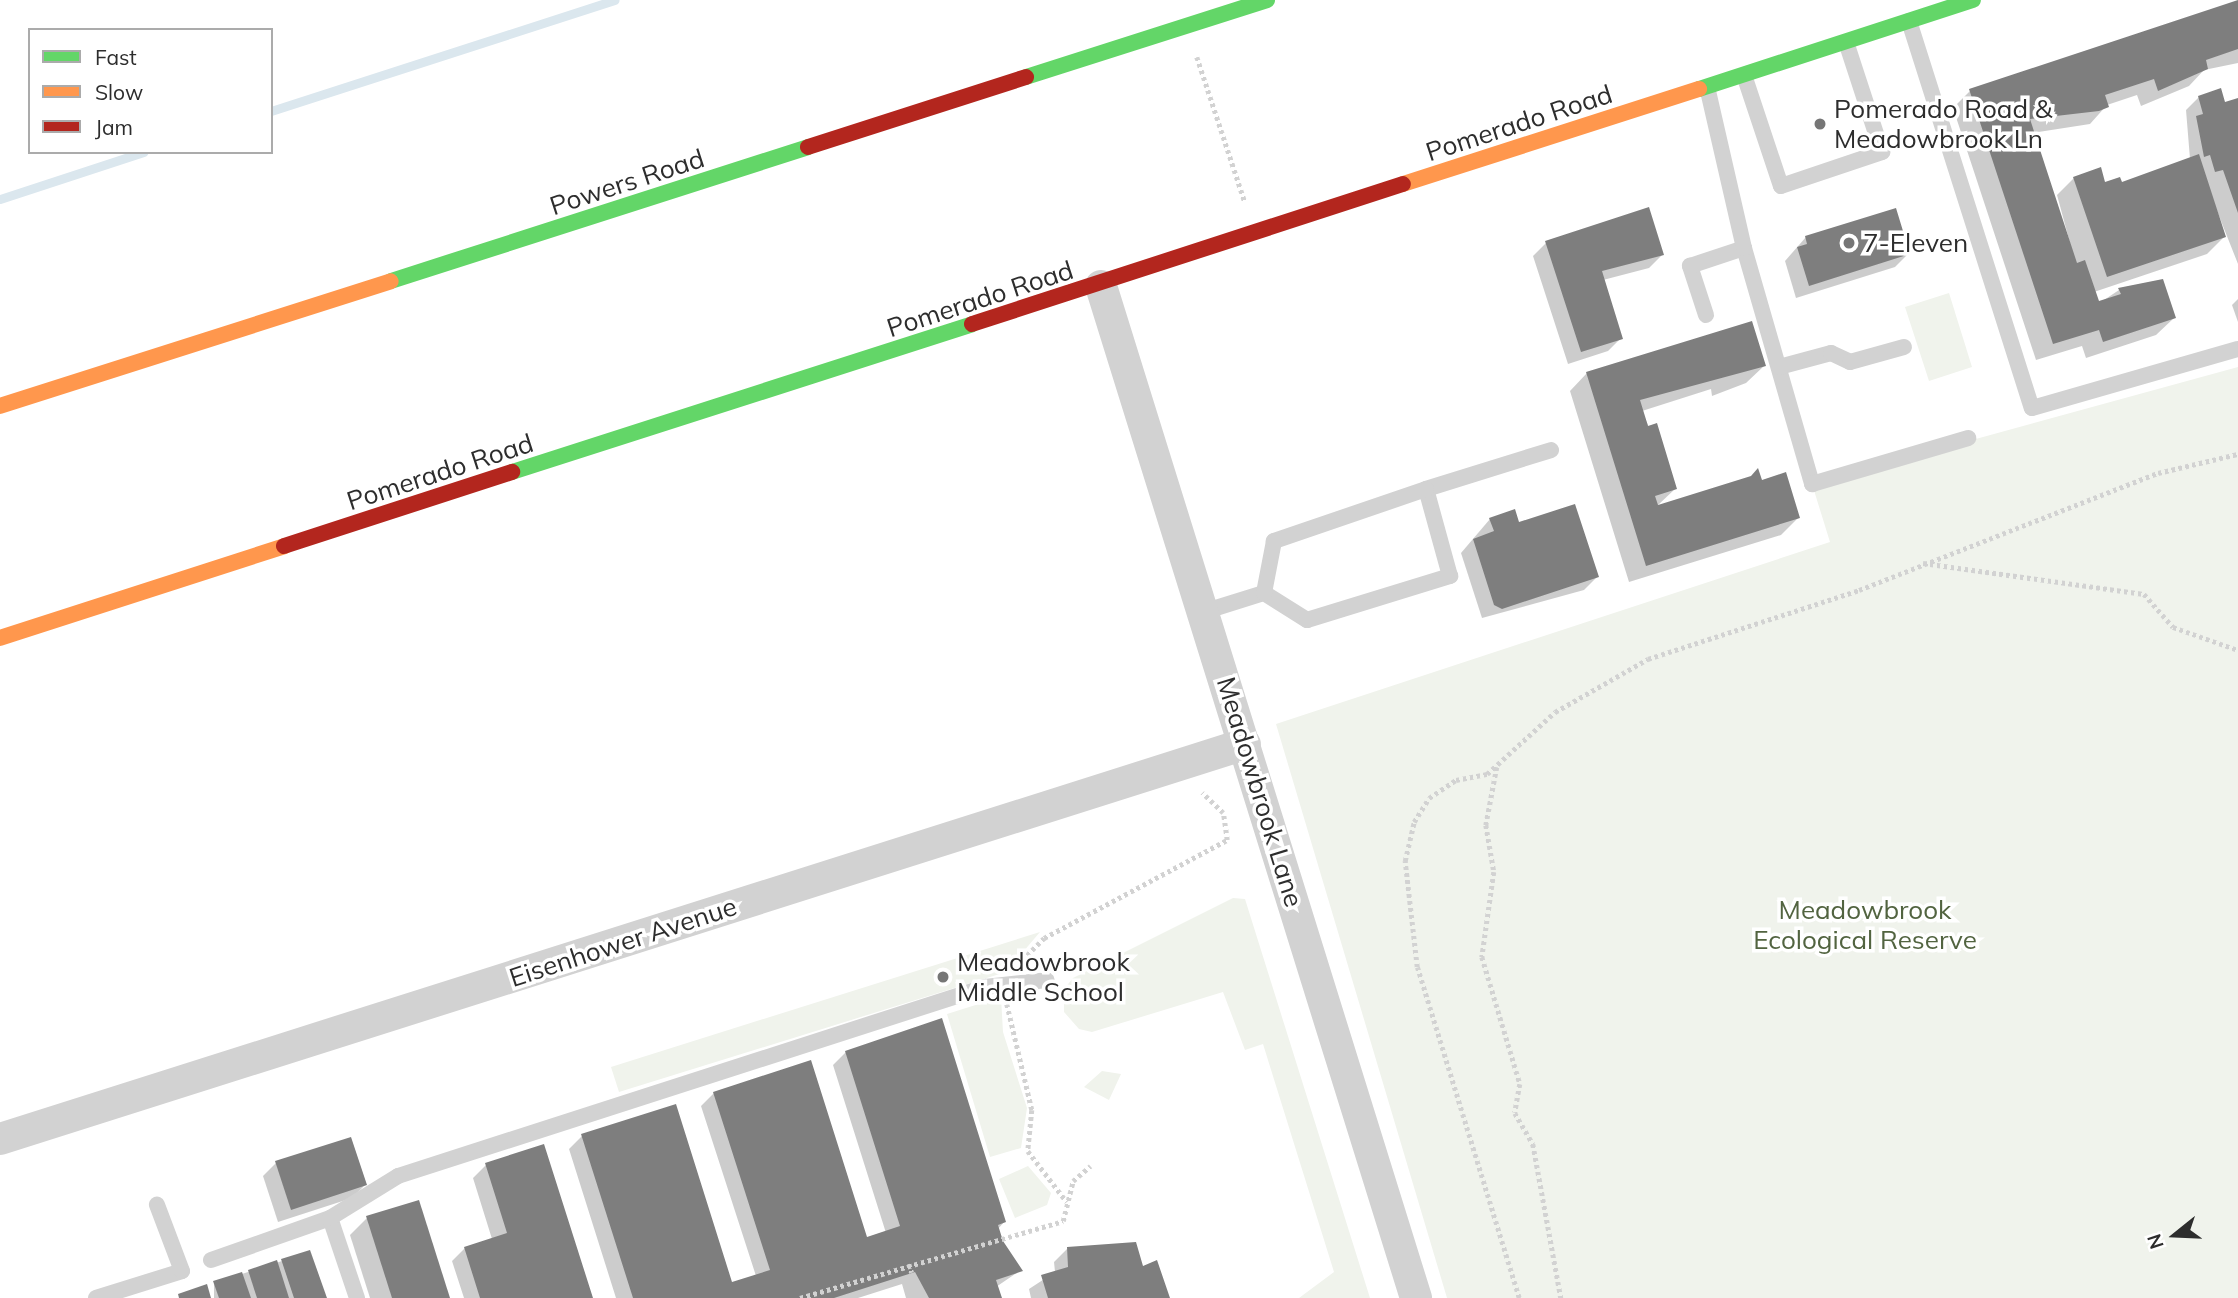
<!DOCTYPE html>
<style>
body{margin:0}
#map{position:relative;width:2238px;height:1298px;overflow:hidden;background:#fff;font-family:Mulish,sans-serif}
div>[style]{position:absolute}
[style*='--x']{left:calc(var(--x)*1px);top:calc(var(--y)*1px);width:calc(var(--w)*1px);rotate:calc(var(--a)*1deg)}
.green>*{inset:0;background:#f0f3ec}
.shadow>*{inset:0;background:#0003}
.stream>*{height:9px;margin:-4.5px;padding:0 4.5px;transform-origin:4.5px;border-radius:4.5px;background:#dbe7ee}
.building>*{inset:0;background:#7e7e7e}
.path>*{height:4.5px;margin-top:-2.25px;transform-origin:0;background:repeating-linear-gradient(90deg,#d2d2d2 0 3.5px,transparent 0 7px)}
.lane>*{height:16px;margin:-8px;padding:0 8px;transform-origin:8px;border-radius:8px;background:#d2d2d2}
.street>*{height:32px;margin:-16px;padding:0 16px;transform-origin:16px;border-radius:16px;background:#d2d2d2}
.fast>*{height:16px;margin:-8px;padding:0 8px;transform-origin:8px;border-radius:8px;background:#63d668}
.slow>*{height:16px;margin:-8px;padding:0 8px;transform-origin:8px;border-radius:8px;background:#ff974d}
.jam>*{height:16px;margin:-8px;padding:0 8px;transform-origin:8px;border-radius:8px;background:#b3261e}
.dots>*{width:19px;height:19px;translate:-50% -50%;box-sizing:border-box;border:4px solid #fff;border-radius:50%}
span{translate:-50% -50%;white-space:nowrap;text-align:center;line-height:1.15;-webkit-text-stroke:7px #fff;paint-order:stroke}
.poi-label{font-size:26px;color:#2d2d2d}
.left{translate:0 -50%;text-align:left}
.street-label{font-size:26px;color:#2d2d2d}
.park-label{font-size:26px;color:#526440}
.legend{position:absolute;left:28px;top:28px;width:245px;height:126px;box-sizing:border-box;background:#fff;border:2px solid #ababab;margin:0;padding:9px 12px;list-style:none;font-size:21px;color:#2d2d2d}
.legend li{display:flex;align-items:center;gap:14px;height:35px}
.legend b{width:35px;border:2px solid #ababab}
.north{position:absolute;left:2140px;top:1200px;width:70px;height:70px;-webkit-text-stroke:5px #fff;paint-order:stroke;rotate:252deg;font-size:19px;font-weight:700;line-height:28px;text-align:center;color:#2d2d2d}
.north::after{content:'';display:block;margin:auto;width:24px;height:32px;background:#2d2d2d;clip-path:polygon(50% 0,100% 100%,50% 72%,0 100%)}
</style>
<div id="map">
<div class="green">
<div style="clip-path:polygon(1949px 293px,1972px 367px,1929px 381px,1905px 307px)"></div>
<div style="clip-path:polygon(2238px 367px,2238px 1298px,1447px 1298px,1276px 724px,1830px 542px,1812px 484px)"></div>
<div style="clip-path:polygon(1233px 898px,1245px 899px,1370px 1298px,1299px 1298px,1334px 1272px,1263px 1044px,1245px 1050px,1223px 992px,1092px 1032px,1079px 1029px,1064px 1012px,1064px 989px,1073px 978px)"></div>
<div style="clip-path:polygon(1040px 932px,1006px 972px,619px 1092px,611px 1067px)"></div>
<div style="clip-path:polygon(1001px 997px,1003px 1032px,1027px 1108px,1021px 1148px,990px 1157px,947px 1014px)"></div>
<div style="clip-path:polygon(1102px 1071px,1121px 1074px,1109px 1100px,1084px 1087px)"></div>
<div style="clip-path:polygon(1028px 1166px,1051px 1193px,1047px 1205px,1015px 1218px,999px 1179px)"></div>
</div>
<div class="shadow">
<div style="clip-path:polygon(2238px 2px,2238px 63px,2204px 70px,2189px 86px,2141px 106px,2137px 95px,2107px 105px,2090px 124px,2032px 133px,2076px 265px,2057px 195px,2074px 178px,2122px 184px,2190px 159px,2186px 110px,2199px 97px,2224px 104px,2238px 100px,2238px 264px,2206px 183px,2224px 237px,2207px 254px,2094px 292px,2098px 304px,2119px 290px,2174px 318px,2156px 335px,2086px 358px,2082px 346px,2036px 360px,1953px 108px,1970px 91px)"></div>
<div style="clip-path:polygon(1806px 237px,1908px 254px,1895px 267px,1796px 298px,1785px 261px)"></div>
<div style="clip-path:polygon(1546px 243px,1662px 255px,1649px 268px,1603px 280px,1621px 338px,1608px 351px,1568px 364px,1533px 256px)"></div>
<div style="clip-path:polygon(2238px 299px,2238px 322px,2232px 305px)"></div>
<div style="clip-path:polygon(1764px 366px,1746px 383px,1712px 396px,1711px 389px,1642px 411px,1675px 489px,1657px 506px,1761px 482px,1798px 518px,1781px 535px,1629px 582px,1570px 391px,1587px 373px)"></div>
<div style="clip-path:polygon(1490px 519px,1597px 577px,1584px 590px,1482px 618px,1461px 553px)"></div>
<div style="clip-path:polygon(846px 1052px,1004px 1222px,998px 1229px,1001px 1241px,1021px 1270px,996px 1287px,1000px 1298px,906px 1298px,902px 1284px,858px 1298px,616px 1298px,569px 1149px,582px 1136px,731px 1284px,756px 1276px,701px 1106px,714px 1093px,865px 1239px,886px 1233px,833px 1065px)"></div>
<div style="clip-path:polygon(276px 1163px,365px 1185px,352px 1198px,278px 1222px,263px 1176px)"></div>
<div style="clip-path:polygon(486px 1165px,591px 1298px,464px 1298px,452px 1261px,465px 1248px,492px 1239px,473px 1178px)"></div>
<div style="clip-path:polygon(367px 1218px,448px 1298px,370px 1298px,350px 1235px)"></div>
<div style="clip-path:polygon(1067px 1249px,1142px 1268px,1168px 1298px,1031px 1298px,1029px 1289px,1055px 1272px,1054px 1262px)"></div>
<div style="clip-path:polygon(282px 1261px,325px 1298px,214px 1298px,214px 1283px)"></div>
</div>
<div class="stream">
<div style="--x:271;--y:111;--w:361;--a:-17.9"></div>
<div style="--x:0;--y:199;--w:151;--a:-18.1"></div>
</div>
<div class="building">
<div style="clip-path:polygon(2238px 0,2238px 49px,2206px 60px,2208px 69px,2158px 91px,2154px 79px,2105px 95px,2109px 107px,2099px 111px,2030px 119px,2077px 263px,2085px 260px,2099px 301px,2121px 294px,2118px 288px,2163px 279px,2176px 318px,2103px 342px,2099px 330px,2053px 344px,1969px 89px)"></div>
<div style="clip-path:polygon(2221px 88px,2225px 102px,2238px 98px,2238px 213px,2223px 170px,2215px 172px,2210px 155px,2204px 157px,2196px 116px,2203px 114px,2198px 96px)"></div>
<div style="clip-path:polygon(2199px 154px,2226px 237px,2107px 277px,2073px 177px,2101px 167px,2105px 182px,2120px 177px,2122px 182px)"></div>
<div style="clip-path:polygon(1649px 207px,1664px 255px,1602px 271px,1623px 339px,1581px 352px,1545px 241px)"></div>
<div style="clip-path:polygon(1896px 208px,1910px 254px,1809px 286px,1797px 247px,1807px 244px,1805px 236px)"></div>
<div style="clip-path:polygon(1752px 321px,1766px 366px,1640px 400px,1648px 426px,1657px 423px,1677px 489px,1655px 496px,1658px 505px,1751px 476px,1758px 468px,1762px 480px,1786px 472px,1800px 518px,1646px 566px,1586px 372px)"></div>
<div style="clip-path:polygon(1575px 504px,1599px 577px,1502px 609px,1494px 605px,1473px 539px,1494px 531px,1489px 518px,1515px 509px,1519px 522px)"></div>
<div style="clip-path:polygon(942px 1018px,1006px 1222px,998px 1225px,1003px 1241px,1023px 1271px,996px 1280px,1002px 1298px,929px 1298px,915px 1272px,834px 1298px,633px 1298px,581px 1134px,676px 1104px,732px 1282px,770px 1270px,713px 1092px,811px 1060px,867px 1237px,900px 1226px,845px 1051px)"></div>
<div style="clip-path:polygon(351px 1137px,367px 1185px,291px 1210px,275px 1161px)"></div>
<div style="clip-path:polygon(544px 1144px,593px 1298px,480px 1298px,464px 1247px,507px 1233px,485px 1163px)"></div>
<div style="clip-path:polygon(419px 1200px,450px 1298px,392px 1298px,366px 1216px)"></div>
<div style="clip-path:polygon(1136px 1242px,1143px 1266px,1157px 1260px,1170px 1298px,1048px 1298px,1041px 1275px,1068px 1267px,1067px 1247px)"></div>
<div style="clip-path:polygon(310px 1250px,327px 1298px,294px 1298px,281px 1259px)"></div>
<div style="clip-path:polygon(277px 1260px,289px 1298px,257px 1298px,248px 1270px)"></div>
<div style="clip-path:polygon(242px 1272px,251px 1298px,219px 1298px,213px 1281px)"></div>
<div style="clip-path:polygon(207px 1284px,211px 1298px,179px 1298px,178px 1294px)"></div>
</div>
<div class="path">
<div style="--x:1197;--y:57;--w:153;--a:71.7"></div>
<div style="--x:1923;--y:563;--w:223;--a:8"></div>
<div style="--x:2144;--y:594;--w:44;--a:48.7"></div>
<div style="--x:2173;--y:627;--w:69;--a:19.5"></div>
<div style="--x:1497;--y:767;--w:59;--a:100.7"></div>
<div style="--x:1486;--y:825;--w:48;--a:80.3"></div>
<div style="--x:1494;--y:872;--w:86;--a:98"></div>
<div style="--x:1482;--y:957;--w:133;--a:73.3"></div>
<div style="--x:1520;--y:1084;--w:29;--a:100"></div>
<div style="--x:1515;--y:1113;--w:36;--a:60"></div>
<div style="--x:1533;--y:1144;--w:157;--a:79.7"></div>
<div style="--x:1022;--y:960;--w:31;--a:-45"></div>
<div style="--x:1044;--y:938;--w:208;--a:-28.2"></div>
<div style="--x:1227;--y:840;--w:27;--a:-98"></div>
<div style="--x:1223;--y:813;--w:29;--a:-136"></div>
<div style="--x:1007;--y:1004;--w:109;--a:76.7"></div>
<div style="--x:1032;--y:1110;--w:41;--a:95.6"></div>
<div style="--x:1028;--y:1151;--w:64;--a:52.6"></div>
<div style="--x:909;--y:1264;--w:9;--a:72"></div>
<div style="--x:800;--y:1298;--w:274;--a:-16.3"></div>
<div style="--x:1063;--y:1221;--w:41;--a:-76"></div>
<div style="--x:1073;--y:1181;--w:23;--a:-41"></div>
<div style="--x:1519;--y:1298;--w:346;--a:-107.1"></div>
<div style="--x:1417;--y:967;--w:107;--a:-96.5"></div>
<div style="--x:1405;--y:861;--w:40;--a:-77"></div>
<div style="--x:1414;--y:822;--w:28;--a:-58"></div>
<div style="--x:1429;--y:798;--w:32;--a:-34"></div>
<div style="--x:1456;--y:780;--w:32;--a:-11"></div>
<div style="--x:1487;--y:774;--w:92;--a:-42.4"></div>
<div style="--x:1555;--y:712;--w:107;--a:-29.7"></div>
<div style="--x:1648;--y:659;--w:222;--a:-18.1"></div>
<div style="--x:1859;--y:590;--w:321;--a:-21.4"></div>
<div style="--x:2158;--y:473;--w:82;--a:-13.4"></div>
</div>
<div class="lane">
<div style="--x:1909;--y:21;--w:406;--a:72.4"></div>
<div style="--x:2032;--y:408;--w:214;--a:-16"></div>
<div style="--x:1744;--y:75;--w:117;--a:71.6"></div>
<div style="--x:1781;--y:186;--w:107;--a:-18.6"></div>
<div style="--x:1882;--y:152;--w:116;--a:-108.1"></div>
<div style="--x:1744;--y:248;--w:246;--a:73.9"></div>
<div style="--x:1812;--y:484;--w:163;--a:-16.4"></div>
<div style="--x:1706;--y:315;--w:52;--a:-108.1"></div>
<div style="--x:1690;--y:266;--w:57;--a:-18.4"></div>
<div style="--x:1744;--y:248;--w:165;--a:-102.9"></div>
<div style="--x:1779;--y:367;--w:54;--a:-15.1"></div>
<div style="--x:1831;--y:353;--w:21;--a:25"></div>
<div style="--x:1850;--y:362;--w:56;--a:-15.5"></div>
<div style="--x:1426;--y:489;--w:131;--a:-17.3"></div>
<div style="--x:1203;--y:612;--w:64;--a:-17.3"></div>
<div style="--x:1264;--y:593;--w:51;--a:32.1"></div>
<div style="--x:1307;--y:620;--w:150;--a:-17.1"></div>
<div style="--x:1450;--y:576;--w:90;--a:-105.4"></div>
<div style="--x:1426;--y:489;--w:161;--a:161.1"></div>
<div style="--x:1274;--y:541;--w:53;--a:100.9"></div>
<div style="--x:211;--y:1260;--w:126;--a:-19.4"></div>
<div style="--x:96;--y:1298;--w:90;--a:-17.4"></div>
<div style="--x:182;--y:1271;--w:71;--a:-110.7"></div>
<div style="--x:357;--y:1298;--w:84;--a:-108.6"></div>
<div style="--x:330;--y:1218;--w:80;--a:-31.7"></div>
<div style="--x:398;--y:1176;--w:617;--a:-17.85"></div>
<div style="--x:985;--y:987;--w:62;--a:-6.4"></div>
</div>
<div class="street">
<div style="--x:1101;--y:286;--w:1060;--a:72.71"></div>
<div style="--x:0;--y:1139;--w:1306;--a:-17.6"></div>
</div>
<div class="fast">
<div style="--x:1026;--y:77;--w:253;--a:-17.7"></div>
<div style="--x:1699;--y:89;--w:288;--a:-18"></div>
<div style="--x:391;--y:281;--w:438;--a:-17.8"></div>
<div style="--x:512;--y:472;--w:483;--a:-17.8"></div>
</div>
<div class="slow">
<div style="--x:1403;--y:184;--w:311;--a:-17.8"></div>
<div style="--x:0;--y:406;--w:410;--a:-17.7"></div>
<div style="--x:0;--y:638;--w:299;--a:-17.9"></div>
</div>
<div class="jam">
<div style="--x:808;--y:147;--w:229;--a:-17.8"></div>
<div style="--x:972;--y:324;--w:453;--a:-18"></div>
<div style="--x:284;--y:546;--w:240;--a:-18"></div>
</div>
<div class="dots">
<div style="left:1820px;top:124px;background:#767676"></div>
<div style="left:1849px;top:243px;background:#767676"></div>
<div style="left:943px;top:977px;background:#767676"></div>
</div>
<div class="poi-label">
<span class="left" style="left:1834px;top:124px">Pomerado Road &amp;<br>Meadowbrook Ln</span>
<span class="left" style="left:1863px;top:243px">7-Eleven</span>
<span class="left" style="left:957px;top:977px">Meadowbrook<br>Middle School</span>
</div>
<div class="street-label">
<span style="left:1519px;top:123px;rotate:-18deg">Pomerado Road</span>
<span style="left:627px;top:182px;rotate:-18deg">Powers Road</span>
<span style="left:980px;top:299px;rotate:-18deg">Pomerado Road</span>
<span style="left:440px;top:472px;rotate:-18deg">Pomerado Road</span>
<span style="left:1260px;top:792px;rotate:73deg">Meadowbrook Lane</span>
<span style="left:623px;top:942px;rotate:-18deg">Eisenhower Avenue</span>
</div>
<div class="park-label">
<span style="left:1865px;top:925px">Meadowbrook<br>Ecological Reserve</span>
</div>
<ul class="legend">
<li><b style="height:9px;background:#63d668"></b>Fast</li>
<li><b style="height:9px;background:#ff974d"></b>Slow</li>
<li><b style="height:9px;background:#b3261e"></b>Jam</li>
</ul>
<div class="north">N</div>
</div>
